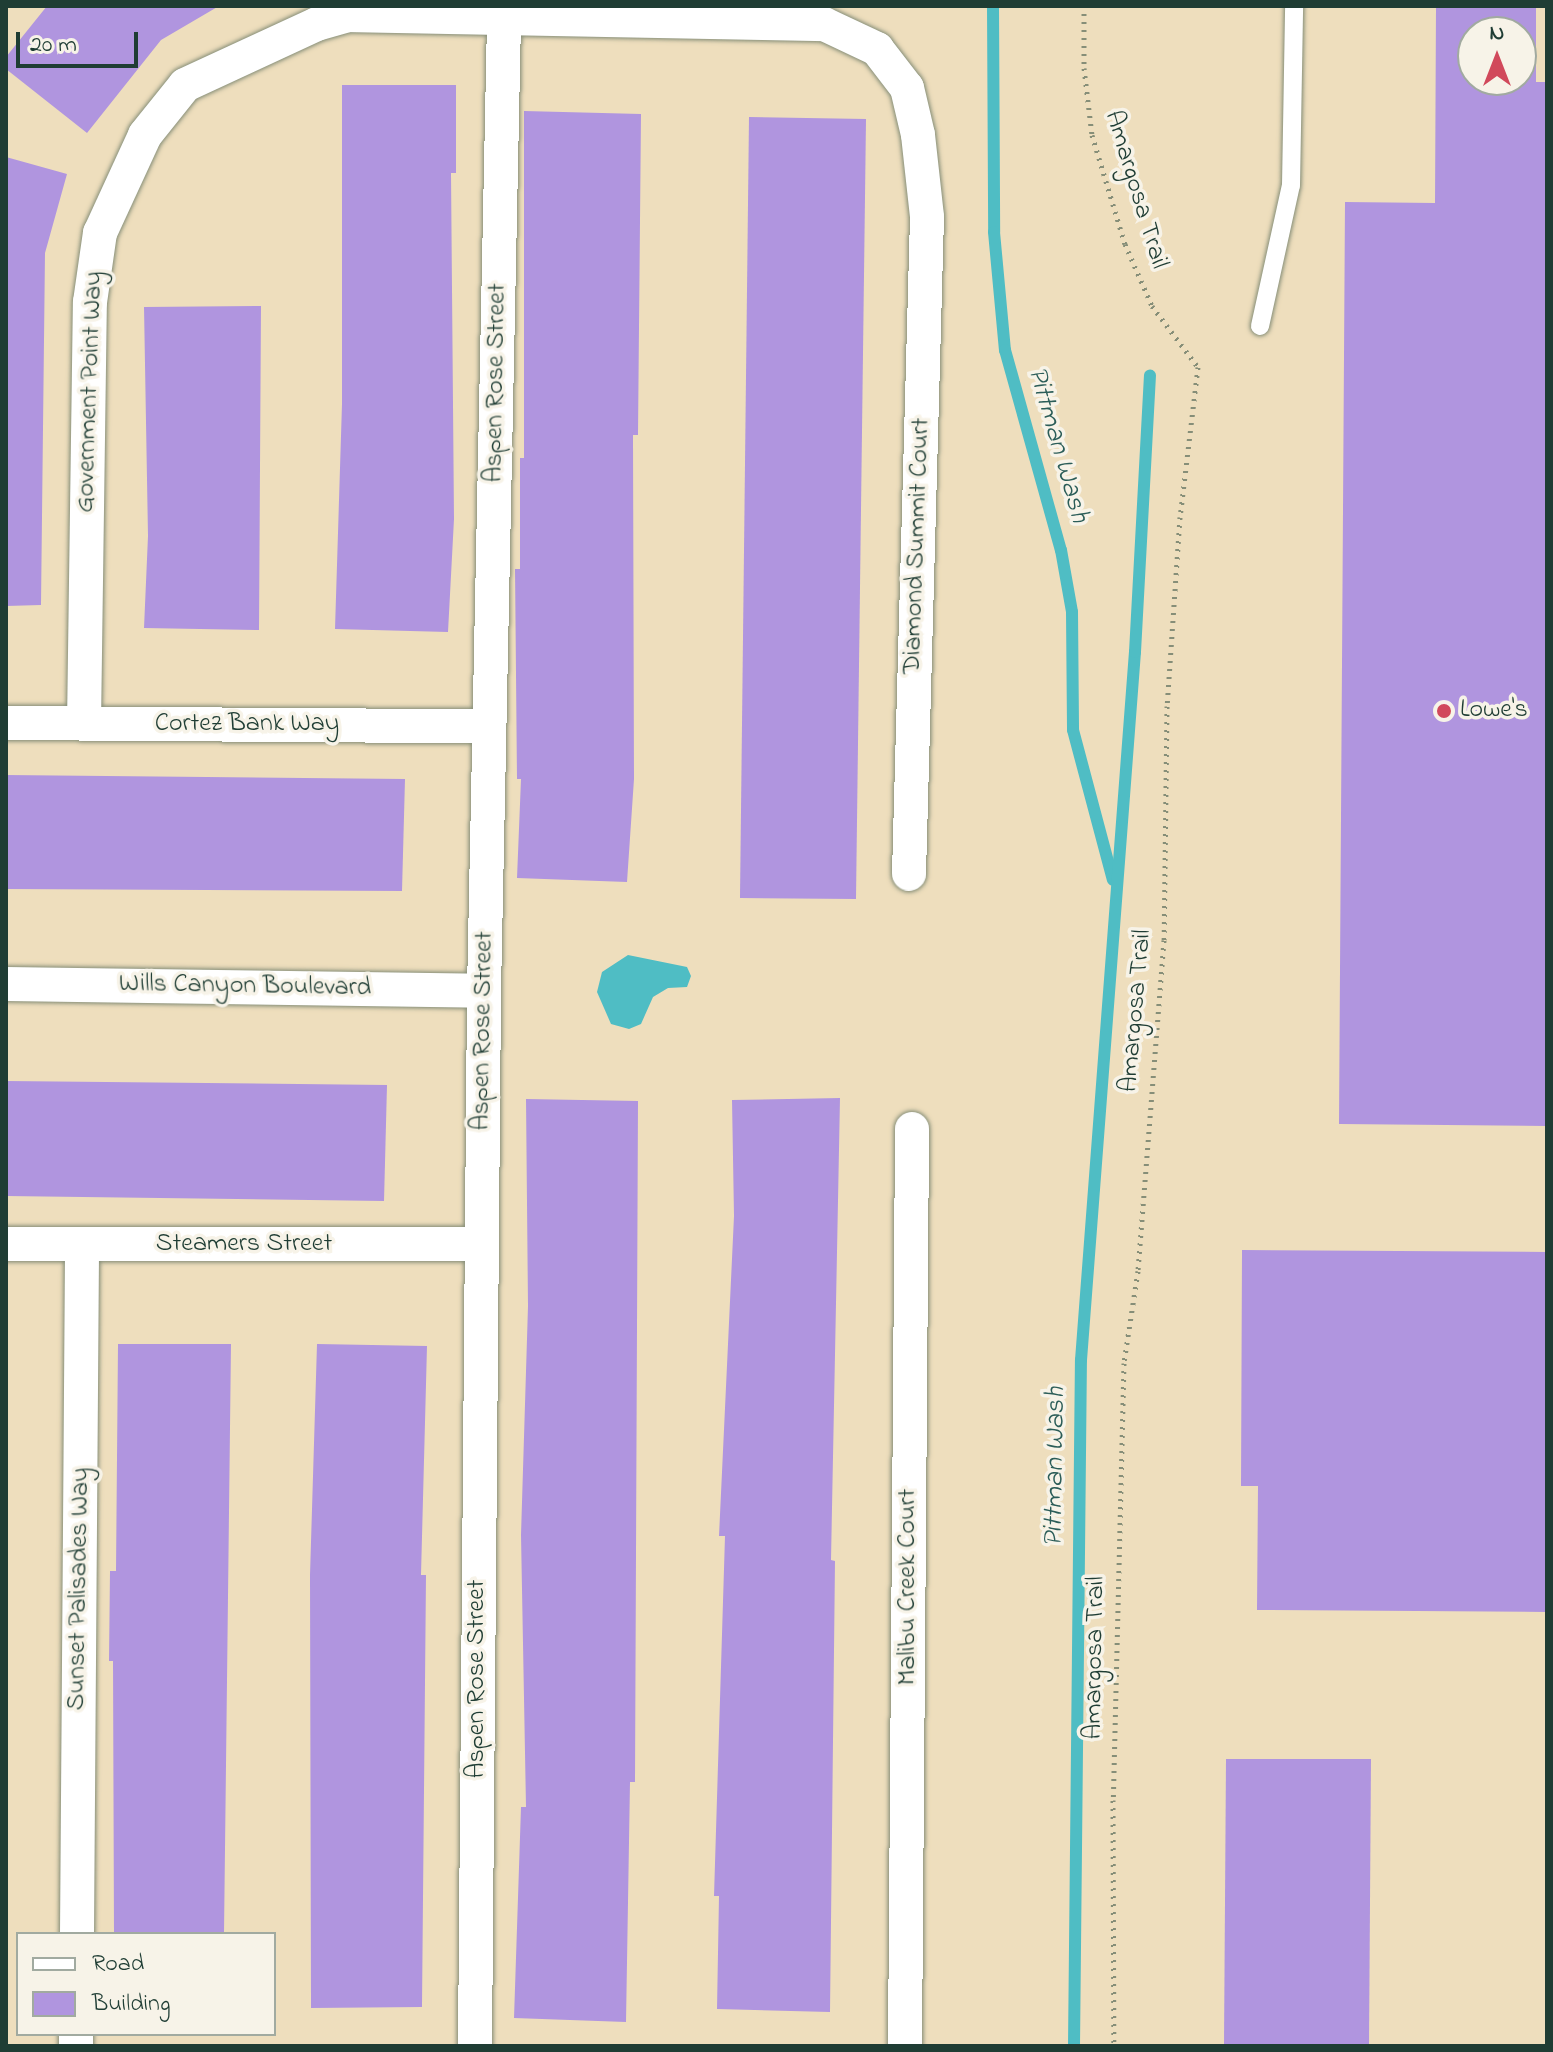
<!DOCTYPE html>
<style>
body{margin:0}
#map{position:relative;width:1553px;height:2052px;overflow:hidden;background:#eedebd;font-family:"Indie Flower",sans-serif}
div>[style]{position:absolute}
[style*='--x']{left:calc(var(--x)*1px);top:calc(var(--y)*1px);width:calc(var(--w)*1px);rotate:calc(var(--a)*1deg)}
.water>*{inset:0;background:#4fbdc4}
.stream>*{height:12px;margin:-6px;padding:0 6px;transform-origin:6px;border-radius:6px;background:#4fbdc4}
.building>*{inset:0;background:#b095df}
.path>*{height:5px;margin-top:-2.5px;transform-origin:0;background:repeating-linear-gradient(90deg,#868e78 0 2px,transparent 0 8px)}
.roads{filter:drop-shadow(0 0 2px #868e78) drop-shadow(0 0 2px #868e78)}
.lane>*{height:18px;margin:-9px;padding:0 9px;transform-origin:9px;border-radius:9px;background:#fff}
.street>*{height:34px;margin:-17px;padding:0 17px;transform-origin:17px;border-radius:17px;background:#fff}
.dots>*{width:22px;height:22px;translate:-50% -50%;box-sizing:border-box;border:4px solid #f7f3e8;border-radius:50%}
span{translate:-50% -50%;white-space:nowrap;text-align:center;line-height:1.15;-webkit-text-stroke:7px #f7f3e8;paint-order:stroke}
.street-label{font-size:26px;color:#1f3d34}
.poi-label{font-size:26px;color:#1f3d34}
.left{translate:0 -50%;text-align:left}
.water-label{font-size:28px;color:#2b5d58;font-style:italic}
.frame{position:absolute;inset:0;border:8px solid #1f3d34;pointer-events:none}
.legend{position:absolute;left:16px;top:1932px;width:260px;height:104px;box-sizing:border-box;background:#f7f3e8;border:2px solid #a1aaa0;margin:0;padding:10px 14px;list-style:none;font-size:24px;color:#1f3d34}
.legend li{display:flex;align-items:center;gap:16px;height:40px}
.legend b{width:40px;border:2px solid #a1aaa0}
.north{position:absolute;left:1457px;top:16px;width:80px;height:80px;box-sizing:border-box;background:#f7f3e8;border:2px solid #a1aaa0;border-radius:50%;rotate:0deg;font-size:22px;font-weight:700;line-height:32px;text-align:center;color:#1f3d34}
.north::after{content:'';display:block;margin:auto;width:28px;height:36px;background:#d1495b;clip-path:polygon(50% 0,100% 100%,50% 72%,0 100%)}
.scale{position:absolute;left:16px;top:32px;width:122px;height:36px;box-sizing:border-box;border:4px solid #1f3d34;border-top:0;padding-left:10px;font-size:24px;line-height:28px;white-space:nowrap;color:#1f3d34;-webkit-text-stroke:6px #f7f3e8;paint-order:stroke}
</style>
<div id="map">
<div class="water">
<div style="clip-path:polygon(628px 955px,687px 967px,691px 976px,687px 987px,668px 988px,653px 997px,641px 1024px,629px 1029px,611px 1024px,597px 992px,602px 972px)"></div>
</div>
<div class="stream">
<div style="--x:993;--y:6;--w:226;--a:89.7"></div>
<div style="--x:994;--y:232;--w:119;--a:84.7"></div>
<div style="--x:1005;--y:350;--w:208;--a:74.4"></div>
<div style="--x:1061;--y:550;--w:63;--a:79.9"></div>
<div style="--x:1072;--y:612;--w:118;--a:89.5"></div>
<div style="--x:1073;--y:730;--w:155;--a:75.1"></div>
<div style="--x:1074;--y:2046;--w:686;--a:-89.42"></div>
<div style="--x:1081;--y:1360;--w:710;--a:-85.64"></div>
<div style="--x:1135;--y:652;--w:277;--a:-86.9"></div>
</div>
<div class="building">
<div style="clip-path:polygon(47px 6px,219px 6px,161px 40px,87px 133px,6px 69px,6px 57px)"></div>
<div style="clip-path:polygon(evenodd,1436px 6px,1536px 6px,1536px 82px,1547px 82px,1547px 1126px,1339px 1124px,1345px 202px,1435px 203px,1436px 6px,1473px 32px,1521px 32px,1521px 80px,1473px 80px,1473px 32px)"></div>
<div style="clip-path:polygon(342px 85px,456px 85px,456px 173px,451px 173px,454px 519px,448px 632px,335px 629px,342px 404px)"></div>
<div style="clip-path:polygon(524px 111px,641px 114px,638px 435px,633px 435px,634px 779px,627px 882px,517px 878px,521px 779px,517px 779px,515px 569px,520px 569px,520px 458px,524px 458px)"></div>
<div style="clip-path:polygon(749px 117px,866px 119px,856px 899px,740px 898px)"></div>
<div style="clip-path:polygon(6px 157px,67px 174px,45px 253px,41px 605px,6px 606px)"></div>
<div style="clip-path:polygon(261px 306px,259px 630px,144px 628px,148px 536px,144px 307px)"></div>
<div style="clip-path:polygon(6px 775px,405px 779px,402px 891px,6px 889px)"></div>
<div style="clip-path:polygon(6px 1081px,387px 1085px,384px 1201px,6px 1196px)"></div>
<div style="clip-path:polygon(840px 1098px,831px 1560px,835px 1561px,830px 2012px,717px 2009px,719px 1896px,714px 1896px,725px 1536px,719px 1536px,734px 1216px,732px 1100px)"></div>
<div style="clip-path:polygon(526px 1099px,638px 1101px,635px 1782px,630px 1782px,626px 2022px,514px 2018px,521px 1807px,526px 1807px,521px 1535px,528px 1306px)"></div>
<div style="clip-path:polygon(1242px 1250px,1547px 1252px,1547px 1612px,1257px 1610px,1258px 1486px,1241px 1486px)"></div>
<div style="clip-path:polygon(118px 1344px,231px 1344px,224px 1934px,114px 1934px,113px 1661px,109px 1661px,110px 1571px,116px 1571px)"></div>
<div style="clip-path:polygon(317px 1344px,427px 1346px,421px 1575px,426px 1575px,422px 2007px,311px 2008px,310px 1575px)"></div>
<div style="clip-path:polygon(1226px 1759px,1371px 1759px,1369px 2046px,1224px 2046px)"></div>
</div>
<div class="path">
<div style="--x:1084;--y:6;--w:62;--a:90"></div>
<div style="--x:1084;--y:68;--w:67;--a:83.2"></div>
<div style="--x:1092;--y:135;--w:114;--a:73.2"></div>
<div style="--x:1125;--y:244;--w:68;--a:66.5"></div>
<div style="--x:1152;--y:306;--w:76;--a:53"></div>
<div style="--x:1198;--y:367;--w:151;--a:96.8"></div>
<div style="--x:1180;--y:517;--w:189;--a:93.9"></div>
<div style="--x:1167;--y:706;--w:234;--a:90.7"></div>
<div style="--x:1164;--y:940;--w:332;--a:94.5"></div>
<div style="--x:1138;--y:1271;--w:93;--a:98.7"></div>
<div style="--x:1124;--y:1363;--w:437;--a:91.4"></div>
<div style="--x:1113;--y:1800;--w:246;--a:89.8"></div>
</div>
<div class="roads">
<div class="lane">
<div style="--x:1260;--y:326;--w:144;--a:-77.6"></div>
<div style="--x:1291;--y:185;--w:179;--a:-89"></div>
</div>
<div class="street">
<div style="--x:6;--y:723;--w:482;--a:0.4"></div>
<div style="--x:84;--y:724;--w:422;--a:-89.2"></div>
<div style="--x:90;--y:302;--w:70;--a:-81.8"></div>
<div style="--x:100;--y:233;--w:108;--a:-65.3"></div>
<div style="--x:145;--y:135;--w:64;--a:-51.3"></div>
<div style="--x:185;--y:85;--w:145;--a:-24.8"></div>
<div style="--x:317;--y:24;--w:32;--a:-16"></div>
<div style="--x:348;--y:15;--w:476;--a:1.1"></div>
<div style="--x:824;--y:24;--w:59;--a:25.3"></div>
<div style="--x:877;--y:49;--w:49;--a:52.4"></div>
<div style="--x:907;--y:88;--w:48;--a:76.8"></div>
<div style="--x:918;--y:135;--w:82;--a:83.7"></div>
<div style="--x:927;--y:217;--w:657;--a:91.57"></div>
<div style="--x:6;--y:984;--w:478;--a:0.8"></div>
<div style="--x:6;--y:1244;--w:476;--a:0"></div>
<div style="--x:77;--y:1934;--w:689;--a:-89.58"></div>
<div style="--x:76;--y:2046;--w:12;--a:-90"></div>
<div style="--x:475;--y:2046;--w:1055;--a:-89.51"></div>
<div style="--x:484;--y:991;--w:975;--a:-88.82"></div>
<div style="--x:905;--y:2046;--w:917;--a:-89.56"></div>
</div>
</div>
<div class="dots">
<div style="left:1444px;top:711px;background:#d1495b"></div>
</div>
<div class="street-label">
<span style="left:1135px;top:190px;rotate:73deg">Amargosa Trail</span>
<span style="left:497px;top:383px;rotate:-89deg">Aspen Rose Street</span>
<span style="left:91px;top:392px;rotate:-88deg">Government Point Way</span>
<span style="left:918px;top:546px;rotate:-88deg">Diamond Summit Court</span>
<span style="left:247px;top:725px">Cortez Bank Way</span>
<span style="left:245px;top:987px;rotate:1deg">Wills Canyon Boulevard</span>
<span style="left:1137px;top:1011px;rotate:-85deg">Amargosa Trail</span>
<span style="left:484px;top:1031px;rotate:-89deg">Aspen Rose Street</span>
<span style="left:244px;top:1245px">Steamers Street</span>
<span style="left:909px;top:1587px;rotate:-90deg">Malibu Creek Court</span>
<span style="left:80px;top:1589px;rotate:-89deg">Sunset Palisades Way</span>
<span style="left:1096px;top:1658px;rotate:-89deg">Amargosa Trail</span>
<span style="left:478px;top:1679px;rotate:-90deg">Aspen Rose Street</span>
</div>
<div class="poi-label">
<span class="left" style="left:1460px;top:711px">Lowe's</span>
</div>
<div class="water-label">
<span style="left:1057px;top:445px;rotate:74deg">Pittman Wash</span>
<span style="left:1056px;top:1467px;rotate:-89deg">Pittman Wash</span>
</div>
<div class="frame"></div>
<ul class="legend">
<li><b style="height:10px;background:#fff"></b>Road</li>
<li><b style="height:22px;background:#b095df"></b>Building</li>
</ul>
<div class="north">N</div>
<div class="scale">20 m</div>
</div>
